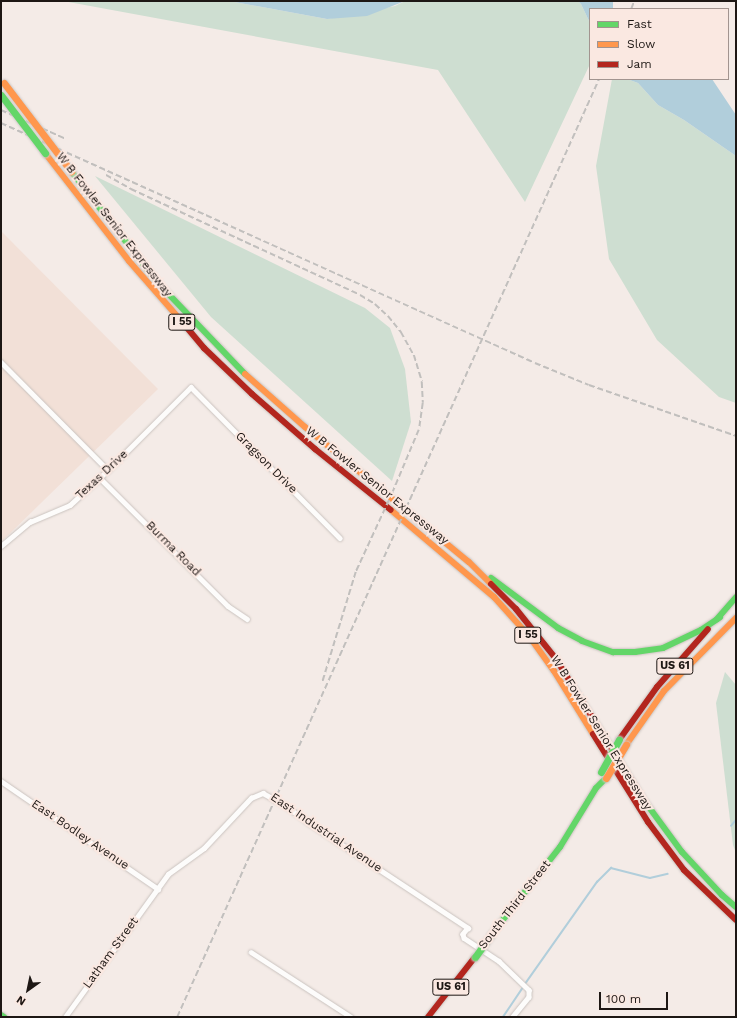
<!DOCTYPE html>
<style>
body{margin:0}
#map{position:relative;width:737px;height:1018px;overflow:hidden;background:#f4ebe7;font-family:"Work Sans",sans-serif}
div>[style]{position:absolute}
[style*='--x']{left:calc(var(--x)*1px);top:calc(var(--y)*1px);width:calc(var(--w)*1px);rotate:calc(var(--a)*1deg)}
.built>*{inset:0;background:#f2e0d7}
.green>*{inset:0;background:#ceded1}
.water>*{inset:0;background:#b1cedb}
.stream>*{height:1.5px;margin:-0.75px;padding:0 0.75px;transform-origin:0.75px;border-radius:0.75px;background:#b1cedb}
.roads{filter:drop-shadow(0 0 1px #cac3bf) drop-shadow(0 0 1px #cac3bf)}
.street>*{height:4.5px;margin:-2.25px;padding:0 2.25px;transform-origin:2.25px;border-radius:2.25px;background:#fdfcfb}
.fast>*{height:6px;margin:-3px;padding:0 3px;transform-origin:3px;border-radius:3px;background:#63d668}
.slow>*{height:6px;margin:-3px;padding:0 3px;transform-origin:3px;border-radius:3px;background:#ff974d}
.jam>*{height:6px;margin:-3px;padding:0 3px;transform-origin:3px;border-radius:3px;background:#b3261e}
.rail>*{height:1.5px;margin-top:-0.75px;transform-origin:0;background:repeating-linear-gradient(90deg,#c1bfbd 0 6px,transparent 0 9px)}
.bridges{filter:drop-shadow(0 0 1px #cec9c7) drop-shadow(0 0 1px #cec9c7)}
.fast-bridge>*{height:7px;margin:-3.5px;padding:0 3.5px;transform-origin:3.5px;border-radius:3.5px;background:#63d668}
.slow-bridge>*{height:7px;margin:-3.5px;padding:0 3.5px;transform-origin:3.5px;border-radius:3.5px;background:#ff974d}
span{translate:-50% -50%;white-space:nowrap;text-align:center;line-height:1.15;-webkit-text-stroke:4px #fae8e1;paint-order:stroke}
.shield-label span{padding:1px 3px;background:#fae8e1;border:1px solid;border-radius:3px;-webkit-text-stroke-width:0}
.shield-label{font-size:11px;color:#1d1714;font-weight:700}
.street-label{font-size:12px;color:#1d1714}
.frame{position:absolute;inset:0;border:2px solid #1d1714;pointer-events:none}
.legend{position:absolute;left:589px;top:8px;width:140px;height:72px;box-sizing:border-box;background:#fae8e1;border:1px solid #a2948f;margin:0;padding:5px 7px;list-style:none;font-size:12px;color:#1d1714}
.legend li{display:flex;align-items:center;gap:8px;height:20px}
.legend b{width:20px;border:1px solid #a2948f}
.north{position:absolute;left:8px;top:970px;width:40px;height:40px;-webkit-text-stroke:3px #fae8e1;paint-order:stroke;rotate:213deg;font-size:11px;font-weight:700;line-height:16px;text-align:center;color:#1d1714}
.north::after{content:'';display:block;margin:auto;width:14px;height:18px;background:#1d1714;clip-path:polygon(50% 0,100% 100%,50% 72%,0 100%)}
.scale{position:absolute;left:599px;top:992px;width:69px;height:18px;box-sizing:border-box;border:2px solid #1d1714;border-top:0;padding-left:5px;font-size:12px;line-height:14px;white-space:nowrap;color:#1d1714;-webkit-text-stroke:3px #fae8e1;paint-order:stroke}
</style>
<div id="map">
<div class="built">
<div style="clip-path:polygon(1px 231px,158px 389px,1px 542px)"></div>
</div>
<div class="green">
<div style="clip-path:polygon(63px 1px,229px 1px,327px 19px,395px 6px,405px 1px,578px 1px,581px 4px,590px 23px,590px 64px,525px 202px,438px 70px)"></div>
<div style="clip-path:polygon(612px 79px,627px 79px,638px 83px,658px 105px,684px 120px,736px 156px,736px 403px,719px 397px,657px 340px,609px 259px,596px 166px)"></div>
<div style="clip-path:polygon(95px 176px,365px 308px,390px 328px,405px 369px,411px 422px,392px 481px,211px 317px)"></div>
<div style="clip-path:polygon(725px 672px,736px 685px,736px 853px,733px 845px,716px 703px)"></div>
</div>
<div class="water">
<div style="clip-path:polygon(229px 1px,405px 1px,367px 16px,327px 19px)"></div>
<div style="clip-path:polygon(578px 1px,613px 1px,613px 9px,590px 9px,590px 23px,581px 4px)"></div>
<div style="clip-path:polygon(627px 79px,712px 79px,736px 115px,736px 156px,684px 120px,658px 105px,638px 83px)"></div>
</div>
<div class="stream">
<div style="--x:731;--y:826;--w:8;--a:-50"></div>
<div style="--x:525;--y:984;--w:125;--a:-54.8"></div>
<div style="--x:597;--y:882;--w:20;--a:-45"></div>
<div style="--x:611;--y:868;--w:40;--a:14.4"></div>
<div style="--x:650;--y:878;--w:18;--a:-13"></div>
<div style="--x:503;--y:1017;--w:36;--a:-56"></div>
</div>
<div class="roads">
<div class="street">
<div style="--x:1;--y:362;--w:152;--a:45.3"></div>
<div style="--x:100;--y:478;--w:181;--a:45"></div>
<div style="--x:228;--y:606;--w:23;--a:34"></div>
<div style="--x:1;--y:546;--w:38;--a:-40"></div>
<div style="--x:30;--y:522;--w:43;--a:-23"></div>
<div style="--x:70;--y:505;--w:52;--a:-42.6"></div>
<div style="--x:108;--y:470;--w:117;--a:-45"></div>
<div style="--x:191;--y:387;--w:212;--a:45.4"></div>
<div style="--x:1;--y:781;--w:191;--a:34.5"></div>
<div style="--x:251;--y:952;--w:119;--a:33"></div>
<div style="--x:65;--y:1017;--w:176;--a:-54.2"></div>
<div style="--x:168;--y:874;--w:44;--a:-35.8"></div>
<div style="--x:204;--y:848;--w:69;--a:-46.8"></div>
<div style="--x:251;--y:798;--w:13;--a:-23"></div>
<div style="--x:263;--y:793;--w:26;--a:29"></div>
<div style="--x:286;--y:806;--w:29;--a:36"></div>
<div style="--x:309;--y:823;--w:191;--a:33.4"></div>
<div style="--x:468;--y:928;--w:8;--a:130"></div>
<div style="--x:463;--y:934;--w:4;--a:76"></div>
<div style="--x:464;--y:938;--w:42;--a:33.3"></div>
<div style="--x:499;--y:961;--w:42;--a:44"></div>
<div style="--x:529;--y:990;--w:7;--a:90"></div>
<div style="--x:529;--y:997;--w:26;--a:129"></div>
</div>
<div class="fast">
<div style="--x:71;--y:171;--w:142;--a:52.2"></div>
<div style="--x:158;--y:283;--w:126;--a:46.3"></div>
<div style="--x:491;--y:578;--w:84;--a:36.7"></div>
<div style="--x:558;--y:628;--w:27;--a:28"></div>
<div style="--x:582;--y:641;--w:33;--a:20"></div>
<div style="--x:613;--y:652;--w:22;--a:0"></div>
<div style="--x:635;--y:652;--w:28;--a:-8"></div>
<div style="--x:663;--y:648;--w:42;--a:-25.3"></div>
<div style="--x:701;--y:630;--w:23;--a:-34"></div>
<div style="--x:717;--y:619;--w:29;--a:-49"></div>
<div style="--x:643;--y:799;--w:66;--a:53.7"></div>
<div style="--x:682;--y:852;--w:59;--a:47.1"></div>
<div style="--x:722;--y:895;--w:18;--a:41"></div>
<div style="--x:491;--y:935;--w:112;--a:-51.9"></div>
<div style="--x:560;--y:847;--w:69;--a:-58.6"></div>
<div style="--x:596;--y:788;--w:14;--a:-45"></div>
<div style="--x:1;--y:1015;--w:4;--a:34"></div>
</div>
<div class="slow">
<div style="--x:45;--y:153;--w:137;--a:52.1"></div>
<div style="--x:129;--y:261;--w:82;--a:48.9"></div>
<div style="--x:245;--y:374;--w:80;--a:41.5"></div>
<div style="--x:305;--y:427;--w:212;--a:39.5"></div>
<div style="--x:469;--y:562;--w:31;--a:45"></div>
<div style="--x:391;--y:510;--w:135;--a:40.2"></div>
<div style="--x:494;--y:597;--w:52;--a:48.1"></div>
<div style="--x:529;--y:636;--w:43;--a:54.5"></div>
<div style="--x:554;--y:671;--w:74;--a:58.2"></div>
<div style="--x:626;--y:745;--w:66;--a:-54.9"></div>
<div style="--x:664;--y:691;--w:103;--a:-45.4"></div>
</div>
<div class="jam">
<div style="--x:183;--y:323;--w:33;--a:50"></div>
<div style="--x:204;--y:348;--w:66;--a:43.8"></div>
<div style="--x:252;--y:394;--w:84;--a:41.1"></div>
<div style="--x:315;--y:449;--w:97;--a:38.8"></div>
<div style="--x:491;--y:584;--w:35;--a:45"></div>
<div style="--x:516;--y:609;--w:64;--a:51.3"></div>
<div style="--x:556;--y:659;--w:165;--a:58.1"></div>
<div style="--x:593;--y:734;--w:104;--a:58"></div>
<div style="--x:648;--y:822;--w:60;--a:53.1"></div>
<div style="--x:684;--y:870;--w:72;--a:43.9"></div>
<div style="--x:619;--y:740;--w:65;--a:-54.4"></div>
<div style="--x:657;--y:687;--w:77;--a:-48.7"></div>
<div style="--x:428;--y:1017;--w:76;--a:-51.9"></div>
</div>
</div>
<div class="rail">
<div style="--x:631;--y:9;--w:9;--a:-69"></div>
<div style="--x:1;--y:110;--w:71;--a:24"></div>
<div style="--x:1;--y:123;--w:585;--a:24.2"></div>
<div style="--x:535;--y:363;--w:58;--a:22.2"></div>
<div style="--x:589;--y:385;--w:156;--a:19.1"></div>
<div style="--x:106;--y:175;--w:29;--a:29"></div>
<div style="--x:131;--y:189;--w:252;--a:24.8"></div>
<div style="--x:360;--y:295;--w:17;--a:31"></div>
<div style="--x:375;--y:304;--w:18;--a:43"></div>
<div style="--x:388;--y:316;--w:21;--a:51"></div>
<div style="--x:401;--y:332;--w:26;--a:61"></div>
<div style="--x:414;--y:355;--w:28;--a:73"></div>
<div style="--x:422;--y:382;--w:21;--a:87"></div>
<div style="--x:423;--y:403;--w:27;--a:98"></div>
<div style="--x:419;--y:430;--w:67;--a:112.8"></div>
<div style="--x:393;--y:492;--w:88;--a:114.8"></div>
<div style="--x:356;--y:572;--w:117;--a:106.9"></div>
<div style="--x:177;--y:1017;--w:1029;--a:-65.78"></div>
</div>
<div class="bridges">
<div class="fast-bridge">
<div style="--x:1;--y:95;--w:73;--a:52.8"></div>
<div style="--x:601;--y:772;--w:37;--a:-61"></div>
<div style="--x:475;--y:957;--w:27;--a:-54"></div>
</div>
<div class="slow-bridge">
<div style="--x:4;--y:83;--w:111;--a:52.7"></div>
<div style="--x:606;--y:778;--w:39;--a:-59"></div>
</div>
</div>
<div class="shield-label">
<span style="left:182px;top:322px">I 55</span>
<span style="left:528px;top:635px">I 55</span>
<span style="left:675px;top:666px">US 61</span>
<span style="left:451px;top:987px">US 61</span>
</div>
<div class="street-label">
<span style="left:114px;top:225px;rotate:52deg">W B Fowler Senior Expressway</span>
<span style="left:266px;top:463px;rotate:45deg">Gragson Drive</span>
<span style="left:102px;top:475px;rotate:-43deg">Texas Drive</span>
<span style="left:377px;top:486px;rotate:39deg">W B Fowler Senior Expressway</span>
<span style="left:173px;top:549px;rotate:45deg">Burma Road</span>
<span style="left:601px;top:733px;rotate:58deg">W B Fowler Senior Expressway</span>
<span style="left:326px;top:833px;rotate:34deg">East Industrial Avenue</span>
<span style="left:80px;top:835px;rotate:34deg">East Bodley Avenue</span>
<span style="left:515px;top:905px;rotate:-52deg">South Third Street</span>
<span style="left:111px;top:953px;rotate:-54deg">Latham Street</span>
</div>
<div class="frame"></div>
<ul class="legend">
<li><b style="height:5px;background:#63d668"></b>Fast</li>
<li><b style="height:5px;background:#ff974d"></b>Slow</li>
<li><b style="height:5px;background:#b3261e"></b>Jam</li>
</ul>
<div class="north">N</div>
<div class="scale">100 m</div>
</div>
